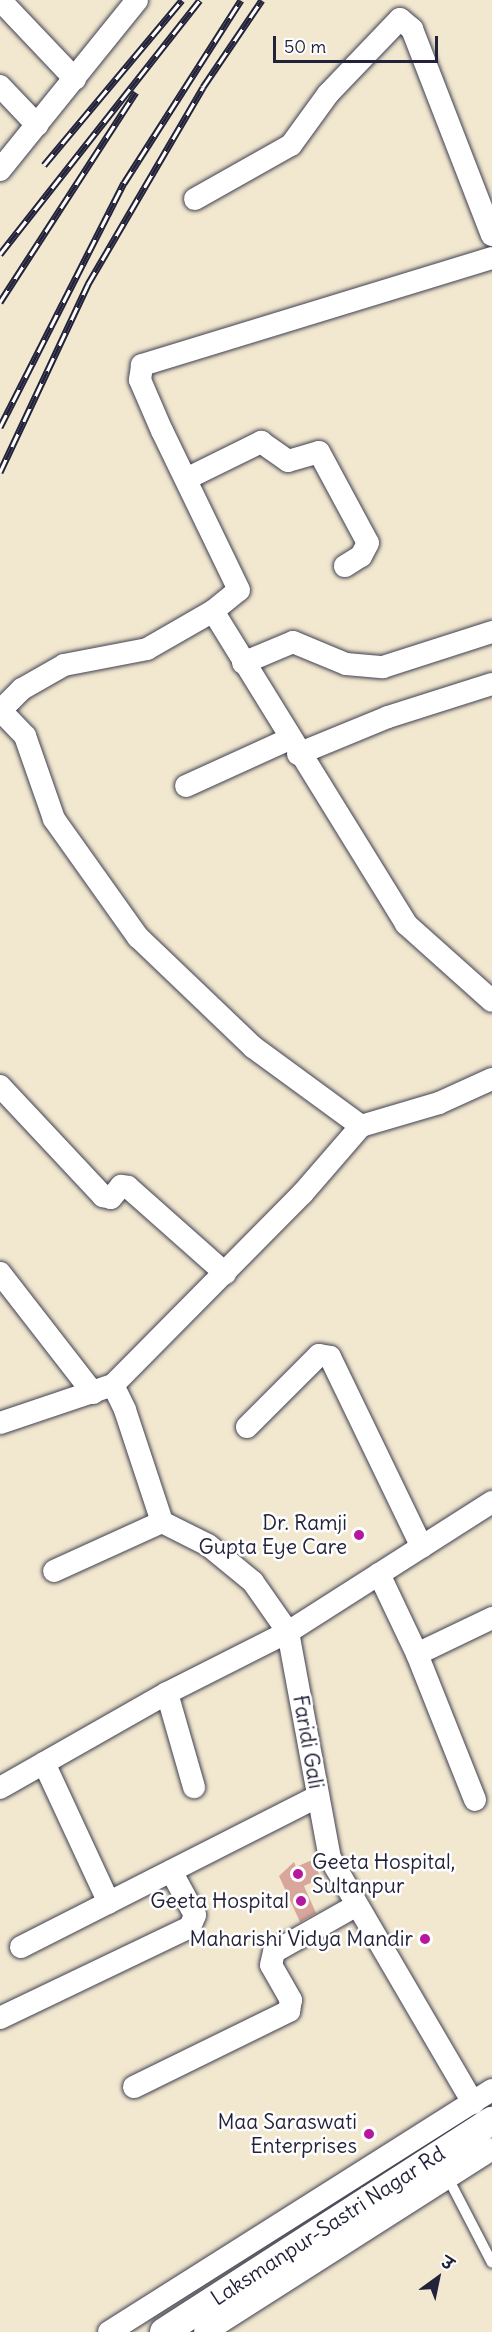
<!DOCTYPE html>
<meta charset="utf-8">
<style>
body{margin:0}
#map{position:relative;width:492px;height:2332px;overflow:hidden;background:#f2e8d0;font-family:Delius,"Playpen Sans Deva",sans-serif}
div>[style]{position:absolute}
[style*='--x']{left:calc(var(--x)*1px);top:calc(var(--y)*1px);width:calc(var(--w)*1px);rotate:calc(var(--a)*1deg)}
.building>*{inset:0;background:#d8a69b}
.roads{filter:drop-shadow(0 0 2px #414051) drop-shadow(0 0 2px #414051)}
.service>*{height:10px;margin:-5px;padding:0 5px;transform-origin:5px;border-radius:5px;background:#fff}
.minor>*{height:22px;margin:-11px;padding:0 11px;transform-origin:11px;border-radius:11px;background:#fff}
.tertiary>*{height:28px;margin:-14px;padding:0 14px;transform-origin:14px;border-radius:14px;background:#fff}
.rail>*{height:7px;margin-top:-3.5px;transform-origin:0;background:repeating-linear-gradient(90deg,#fff 0 14px,#22223b 0 28px);box-sizing:border-box;border-block:2px solid #22223b}
.dots>*{width:16px;height:16px;translate:-50% -50%;box-sizing:border-box;border:3px solid #fff;border-radius:50%}
span{translate:-50% -50%;white-space:nowrap;text-align:center;line-height:1.15;-webkit-text-stroke:5px #fff;paint-order:stroke}
.poi-label{font-size:21px;color:#22223b}
.right{translate:-100% -50%;text-align:right}
.left{translate:0 -50%;text-align:left}
.street-label{font-size:21px;color:#22223b}
.north{position:absolute;left:408px;top:2248px;width:60px;height:60px;-webkit-text-stroke:4px #fff;paint-order:stroke;rotate:33deg;font-size:16px;font-weight:700;line-height:24px;text-align:center;color:#22223b}
.north::after{content:'';display:block;margin:auto;width:21px;height:27px;background:#22223b;clip-path:polygon(50% 0,100% 100%,50% 72%,0 100%)}
.scale{position:absolute;left:273px;top:36px;width:165px;height:27px;box-sizing:border-box;border:3px solid #22223b;border-top:0;padding-left:8px;font-size:18px;line-height:21px;white-space:nowrap;color:#22223b;-webkit-text-stroke:4px #fff;paint-order:stroke}
</style>
<div id="map">
<div class="building">
<div style="clip-path:polygon(312px 1860px,321px 1878px,304px 1886px,316px 1913px,300px 1922px,279px 1876px,294px 1862px,296px 1867px)"></div>
</div>
<div class="roads">
<div class="service">
<div style="--x:449;--y:2180;--w:93;--a:62.6"></div>
</div>
<div class="minor">
<div style="--x:0;--y:0;--w:109;--a:46.5"></div>
<div style="--x:0;--y:86;--w:54;--a:46.5"></div>
<div style="--x:0;--y:170;--w:218;--a:-51.1"></div>
<div style="--x:195;--y:199;--w:110;--a:-29.4"></div>
<div style="--x:291;--y:145;--w:63;--a:-54"></div>
<div style="--x:328;--y:94;--w:104;--a:-46.2"></div>
<div style="--x:400;--y:19;--w:16;--a:40"></div>
<div style="--x:412;--y:29;--w:221;--a:68.8"></div>
<div style="--x:186;--y:479;--w:84;--a:-26.3"></div>
<div style="--x:261;--y:442;--w:33;--a:35"></div>
<div style="--x:288;--y:461;--w:32;--a:-16"></div>
<div style="--x:319;--y:452;--w:103;--a:61.7"></div>
<div style="--x:368;--y:543;--w:15;--a:118"></div>
<div style="--x:361;--y:556;--w:19;--a:148"></div>
<div style="--x:213;--y:611;--w:368;--a:58.3"></div>
<div style="--x:406;--y:924;--w:115;--a:41.8"></div>
<div style="--x:243;--y:663;--w:54;--a:-22.8"></div>
<div style="--x:293;--y:642;--w:57;--a:22.5"></div>
<div style="--x:346;--y:664;--w:37;--a:5"></div>
<div style="--x:383;--y:667;--w:114;--a:-17.8"></div>
<div style="--x:0;--y:710;--w:36;--a:46"></div>
<div style="--x:25;--y:736;--w:88;--a:70.7"></div>
<div style="--x:54;--y:819;--w:145;--a:54.6"></div>
<div style="--x:138;--y:937;--w:159;--a:43.7"></div>
<div style="--x:253;--y:1047;--w:134;--a:36.2"></div>
<div style="--x:361;--y:1126;--w:81;--a:-16.4"></div>
<div style="--x:439;--y:1103;--w:58;--a:-24.4"></div>
<div style="--x:0;--y:711;--w:31;--a:-45"></div>
<div style="--x:22;--y:689;--w:48;--a:-29.7"></div>
<div style="--x:64;--y:665;--w:85;--a:-10.9"></div>
<div style="--x:147;--y:649;--w:76;--a:-29.9"></div>
<div style="--x:213;--y:611;--w:33;--a:-39"></div>
<div style="--x:239;--y:590;--w:177;--a:-115.8"></div>
<div style="--x:162;--y:431;--w:56;--a:-113.3"></div>
<div style="--x:140;--y:380;--w:15;--a:-82"></div>
<div style="--x:142;--y:365;--w:366;--a:-17"></div>
<div style="--x:298;--y:754;--w:97;--a:-22.3"></div>
<div style="--x:388;--y:717;--w:109;--a:-17.6"></div>
<div style="--x:186;--y:786;--w:113;--a:-24.5"></div>
<div style="--x:0;--y:1086;--w:151;--a:46.9"></div>
<div style="--x:103;--y:1196;--w:8;--a:14"></div>
<div style="--x:111;--y:1198;--w:16;--a:-50"></div>
<div style="--x:121;--y:1186;--w:7;--a:8"></div>
<div style="--x:128;--y:1187;--w:130;--a:41.6"></div>
<div style="--x:0;--y:1273;--w:152;--a:52.2"></div>
<div style="--x:113;--y:1385;--w:28;--a:64"></div>
<div style="--x:125;--y:1410;--w:118;--a:71.7"></div>
<div style="--x:0;--y:1423;--w:119;--a:-18.6"></div>
<div style="--x:113;--y:1385;--w:270;--a:-45.3"></div>
<div style="--x:303;--y:1193;--w:89;--a:-49.1"></div>
<div style="--x:247;--y:1427;--w:102;--a:-45"></div>
<div style="--x:319;--y:1355;--w:11;--a:10"></div>
<div style="--x:330;--y:1357;--w:211;--a:64.2"></div>
<div style="--x:54;--y:1571;--w:119;--a:-24.4"></div>
<div style="--x:162;--y:1522;--w:51;--a:26.6"></div>
<div style="--x:208;--y:1545;--w:58;--a:39.4"></div>
<div style="--x:253;--y:1582;--w:61;--a:55"></div>
<div style="--x:288;--y:1632;--w:230;--a:79.5"></div>
<div style="--x:330;--y:1858;--w:284;--a:59.7"></div>
<div style="--x:379;--y:1574;--w:89;--a:64.6"></div>
<div style="--x:417;--y:1654;--w:157;--a:68.3"></div>
<div style="--x:417;--y:1654;--w:83;--a:-25.6"></div>
<div style="--x:167;--y:1693;--w:98;--a:74"></div>
<div style="--x:44;--y:1763;--w:154;--a:65.1"></div>
<div style="--x:0;--y:1788;--w:192;--a:-29.6"></div>
<div style="--x:167;--y:1693;--w:136;--a:-26.8"></div>
<div style="--x:288;--y:1632;--w:242;--a:-32.5"></div>
<div style="--x:21;--y:1947;--w:333;--a:-26.9"></div>
<div style="--x:0;--y:2018;--w:211;--a:-25.6"></div>
<div style="--x:190;--y:1927;--w:13;--a:-67"></div>
<div style="--x:195;--y:1915;--w:50;--a:-118.6"></div>
<div style="--x:134;--y:2087;--w:173;--a:-26.1"></div>
<div style="--x:289;--y:2011;--w:11;--a:-80"></div>
<div style="--x:291;--y:2000;--w:40;--a:-119.7"></div>
<div style="--x:271;--y:1965;--w:13;--a:-77"></div>
<div style="--x:274;--y:1952;--w:95;--a:-29.5"></div>
<div style="--x:109;--y:2332;--w:453;--a:-32.3"></div>
<div style="--x:205;--y:2332;--w:340;--a:-32.5"></div>
</div>
<div class="tertiary">
<div style="--x:164;--y:2332;--w:390;--a:-32.8"></div>
</div>
</div>
<div class="rail">
<div style="--x:44;--y:165;--w:215;--a:-50.1"></div>
<div style="--x:0;--y:254;--w:323;--a:-51.8"></div>
<div style="--x:0;--y:302;--w:250;--a:-57.1"></div>
<div style="--x:0;--y:427;--w:274;--a:-63.1"></div>
<div style="--x:124;--y:183;--w:217;--a:-57.4"></div>
<div style="--x:0;--y:472;--w:208;--a:-64.9"></div>
<div style="--x:88;--y:284;--w:228;--a:-59.7"></div>
<div style="--x:203;--y:87;--w:105;--a:-55.9"></div>
</div>
<div class="dots">
<div style="left:359px;top:1535px;background:#b5179e"></div>
<div style="left:298px;top:1874px;background:#b5179e"></div>
<div style="left:301px;top:1901px;background:#b5179e"></div>
<div style="left:425px;top:1939px;background:#b5179e"></div>
<div style="left:369px;top:2134px;background:#b5179e"></div>
</div>
<div class="poi-label">
<span class="right" style="left:347px;top:1535px">Dr. Ramji<br>Gupta Eye Care</span>
<span class="left" style="left:312px;top:1874px">Geeta Hospital,<br>Sultanpur</span>
<span class="right" style="left:289px;top:1901px">Geeta Hospital</span>
<span class="right" style="left:413px;top:1939px">Maharishi Vidya Mandir</span>
<span class="right" style="left:357px;top:2134px">Maa Saraswati<br>Enterprises</span>
</div>
<div class="street-label">
<span style="left:308px;top:1742px;rotate:80deg">Faridi Gali</span>
<span style="left:328px;top:2226px;rotate:-33deg">Laksmanpur-Sastri Nagar Rd</span>
</div>
<div class="north">उ</div>
<div class="scale">50 m</div>
</div>
